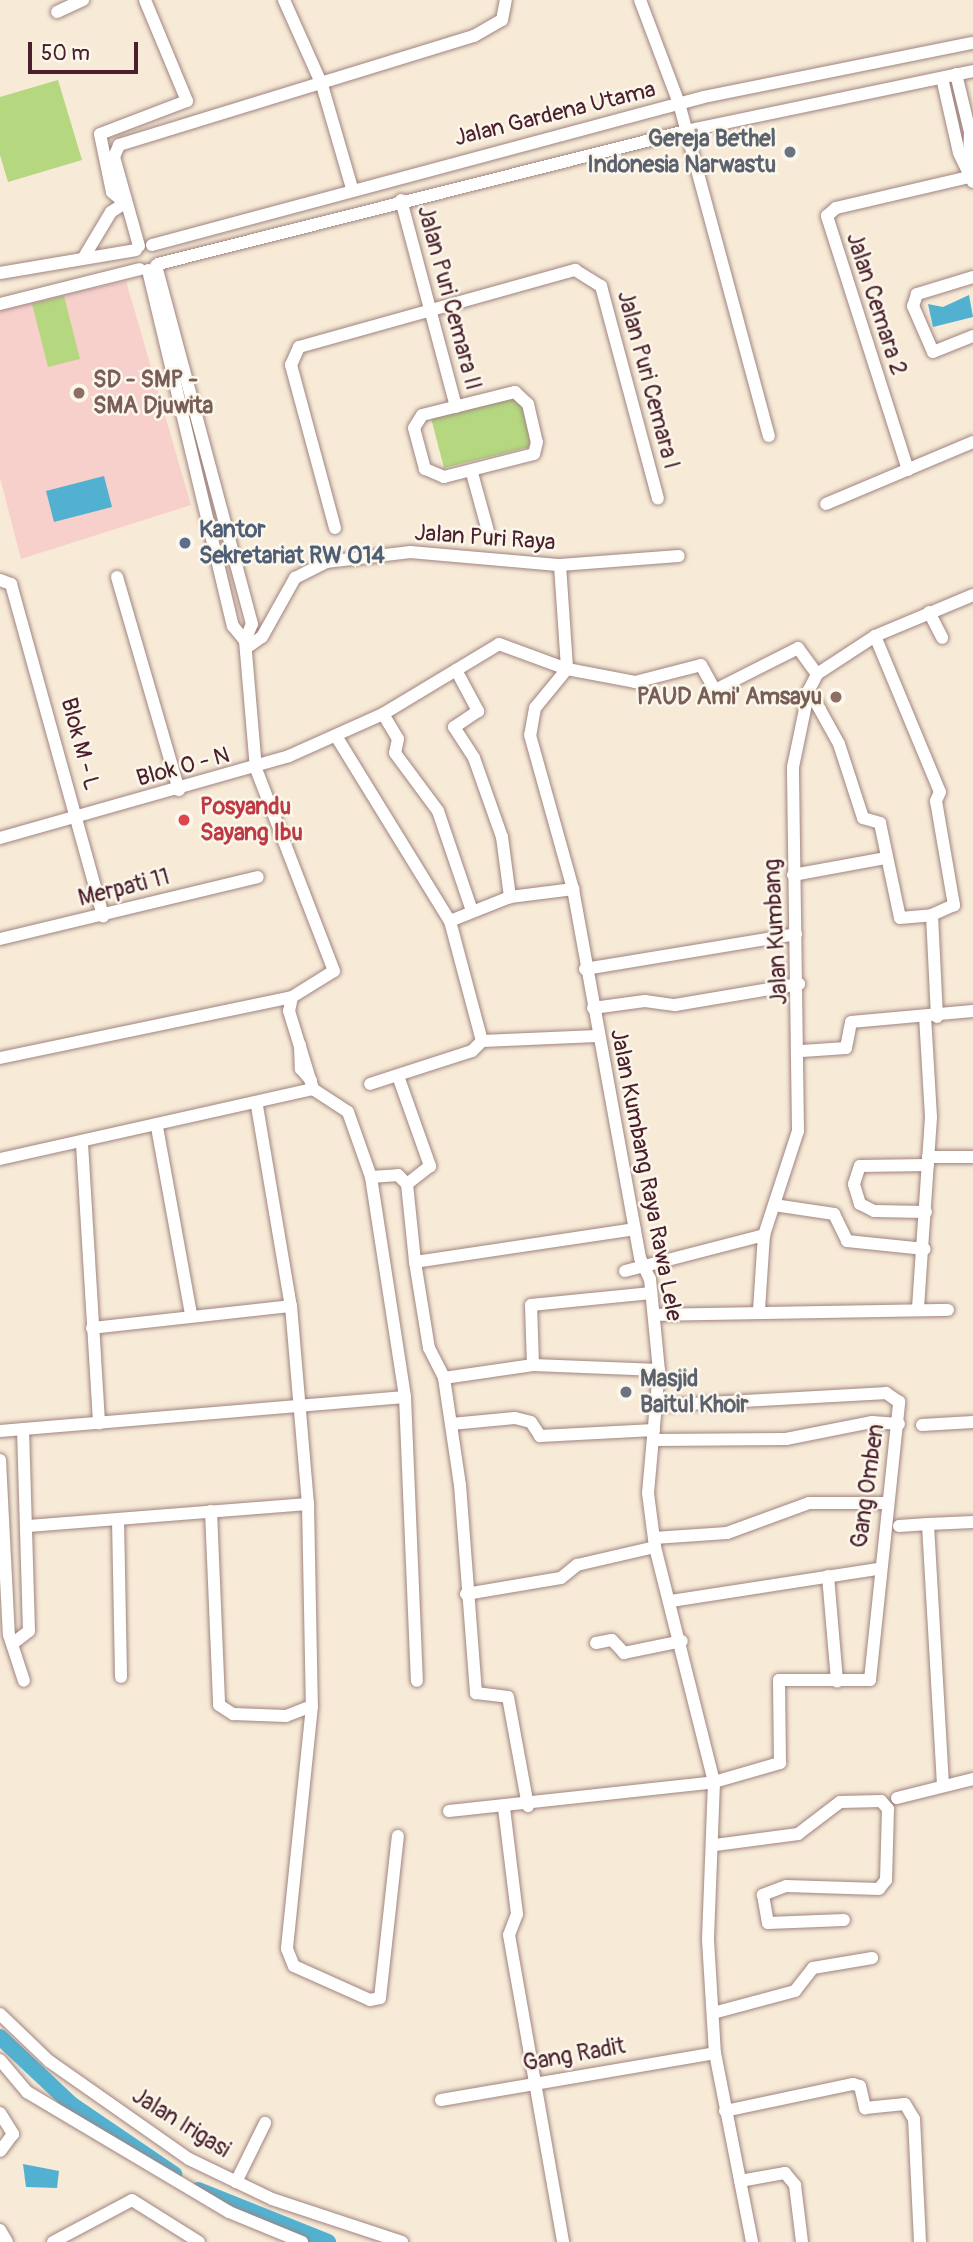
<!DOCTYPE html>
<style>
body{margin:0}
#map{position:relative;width:973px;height:2242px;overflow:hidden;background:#f7ead6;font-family:Pangolin,sans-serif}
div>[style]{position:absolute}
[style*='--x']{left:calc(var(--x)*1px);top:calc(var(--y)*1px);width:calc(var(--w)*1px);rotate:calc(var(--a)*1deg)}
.built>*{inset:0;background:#f7d0cc}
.green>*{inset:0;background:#b4d780}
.water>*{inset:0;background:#52b1d1}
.canal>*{height:16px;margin:-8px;padding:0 8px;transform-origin:8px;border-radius:8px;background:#52b1d1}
.roads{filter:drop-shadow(0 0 2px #a08480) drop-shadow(0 0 2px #a08480)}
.street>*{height:12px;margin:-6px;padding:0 6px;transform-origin:6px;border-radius:6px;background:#fff}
.dots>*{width:19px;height:19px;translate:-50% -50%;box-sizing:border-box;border:4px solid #fbf7ec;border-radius:50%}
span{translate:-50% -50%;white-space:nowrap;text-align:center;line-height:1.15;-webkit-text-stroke:5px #fbf7ec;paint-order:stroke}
.street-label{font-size:23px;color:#4a1f2b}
.worship-label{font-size:23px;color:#5b616d;font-weight:700}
.right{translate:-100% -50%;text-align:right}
.left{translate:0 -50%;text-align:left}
.education-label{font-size:23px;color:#785e54;font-weight:700}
.service-label{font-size:23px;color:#4e5e75;font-weight:700}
.health-label{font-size:23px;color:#be3a42;font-weight:700}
.scale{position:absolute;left:28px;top:42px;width:110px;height:32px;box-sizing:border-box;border:4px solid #4a1f2b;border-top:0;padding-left:9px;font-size:21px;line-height:24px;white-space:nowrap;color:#4a1f2b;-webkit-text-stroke:5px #fbf7ec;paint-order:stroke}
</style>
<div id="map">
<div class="built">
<div style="clip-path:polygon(126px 281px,191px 505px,21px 559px,0 478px,0 309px)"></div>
</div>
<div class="green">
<div style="clip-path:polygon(58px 80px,82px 160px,8px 182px,0 155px,0 97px)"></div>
<div style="clip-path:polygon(64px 296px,80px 359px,48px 367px,32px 304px)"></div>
<div style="clip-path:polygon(523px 396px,537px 445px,444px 468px,431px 418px)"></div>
</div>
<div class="water">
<div style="clip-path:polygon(969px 295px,973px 317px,933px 327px,928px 304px,943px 307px)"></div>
<div style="clip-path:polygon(104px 476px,112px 507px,54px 522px,46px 491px)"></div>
<div style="clip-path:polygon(23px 2164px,59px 2171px,57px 2188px,26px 2187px)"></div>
</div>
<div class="canal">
<div style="--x:0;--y:2037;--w:98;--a:43.3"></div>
<div style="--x:71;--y:2104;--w:125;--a:34.2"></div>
<div style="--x:198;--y:2190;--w:140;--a:21.8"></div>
</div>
<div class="roads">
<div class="street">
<div style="--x:284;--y:0;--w:93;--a:65.9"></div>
<div style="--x:322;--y:85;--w:107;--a:73.8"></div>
<div style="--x:640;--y:0;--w:110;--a:69.3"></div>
<div style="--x:679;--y:103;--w:345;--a:74.9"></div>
<div style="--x:57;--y:12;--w:29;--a:-25"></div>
<div style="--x:956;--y:74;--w:60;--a:76.4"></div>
<div style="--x:970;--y:132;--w:32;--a:92"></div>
<div style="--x:942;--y:78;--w:77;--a:77.2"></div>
<div style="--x:959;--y:153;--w:32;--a:64"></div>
<div style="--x:401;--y:200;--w:214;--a:75.1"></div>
<div style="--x:152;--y:245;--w:571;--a:-15.01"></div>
<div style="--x:704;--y:97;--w:274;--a:-11.4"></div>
<div style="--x:139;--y:246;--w:92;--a:-105.7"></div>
<div style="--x:114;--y:157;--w:13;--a:-67"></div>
<div style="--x:119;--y:145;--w:371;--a:-17.1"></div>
<div style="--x:474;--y:36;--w:32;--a:-30"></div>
<div style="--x:502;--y:20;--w:20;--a:-79"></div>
<div style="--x:84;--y:257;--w:52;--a:-59"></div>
<div style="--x:111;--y:212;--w:17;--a:-33"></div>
<div style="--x:125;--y:203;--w:17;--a:-140"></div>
<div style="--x:112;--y:192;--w:59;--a:-101.7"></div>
<div style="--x:100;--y:134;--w:93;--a:-20.8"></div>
<div style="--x:187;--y:101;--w:109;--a:-112.6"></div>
<div style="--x:158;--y:264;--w:544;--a:-14.14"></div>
<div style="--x:686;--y:131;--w:293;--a:-11.8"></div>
<div style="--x:148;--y:270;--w:366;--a:76.6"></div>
<div style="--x:233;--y:626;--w:19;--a:51"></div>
<div style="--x:0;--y:273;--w:138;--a:-9.6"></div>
<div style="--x:973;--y:277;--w:59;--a:163.1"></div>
<div style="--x:917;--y:294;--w:13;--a:108"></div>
<div style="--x:913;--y:306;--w:50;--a:66.5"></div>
<div style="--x:933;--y:352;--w:43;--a:-21.8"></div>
<div style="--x:0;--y:304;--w:144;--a:-14"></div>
<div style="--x:515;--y:392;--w:18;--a:43"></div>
<div style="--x:528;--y:404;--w:39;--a:77"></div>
<div style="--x:537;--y:442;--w:12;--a:104"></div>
<div style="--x:534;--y:454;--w:93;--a:165.7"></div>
<div style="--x:444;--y:477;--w:21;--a:-157"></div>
<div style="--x:425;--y:469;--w:42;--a:-105"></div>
<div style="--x:414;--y:428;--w:15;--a:-58"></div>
<div style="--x:422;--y:415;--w:96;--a:-13.9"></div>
<div style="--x:908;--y:470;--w:267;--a:-107.7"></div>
<div style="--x:827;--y:216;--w:12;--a:-42"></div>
<div style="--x:836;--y:208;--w:141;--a:-13.1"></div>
<div style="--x:472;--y:473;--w:60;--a:74.6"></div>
<div style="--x:826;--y:504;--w:160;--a:-22.9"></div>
<div style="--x:335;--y:528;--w:169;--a:-105.1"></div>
<div style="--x:291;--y:365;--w:20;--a:-66"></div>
<div style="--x:299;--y:347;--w:287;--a:-15.6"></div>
<div style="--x:575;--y:270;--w:31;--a:32"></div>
<div style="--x:601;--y:286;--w:220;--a:75"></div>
<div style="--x:560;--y:565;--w:104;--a:86.1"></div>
<div style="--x:567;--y:669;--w:50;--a:129.4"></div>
<div style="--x:535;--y:708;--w:27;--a:100"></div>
<div style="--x:530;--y:735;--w:160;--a:74.4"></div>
<div style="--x:573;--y:889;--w:375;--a:79.7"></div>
<div style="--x:640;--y:1258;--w:23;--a:65"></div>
<div style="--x:650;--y:1279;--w:91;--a:84.4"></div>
<div style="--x:659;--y:1370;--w:123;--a:95.1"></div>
<div style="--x:648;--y:1493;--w:54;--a:82.6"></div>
<div style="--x:655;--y:1547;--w:242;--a:75.9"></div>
<div style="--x:714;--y:1782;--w:158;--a:92.2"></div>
<div style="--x:708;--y:1940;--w:113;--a:86.5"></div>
<div style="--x:715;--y:2053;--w:193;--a:78.9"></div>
<div style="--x:117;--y:577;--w:222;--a:73.8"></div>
<div style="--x:0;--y:580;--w:12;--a:20"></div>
<div style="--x:11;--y:584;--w:345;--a:74.5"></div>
<div style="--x:929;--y:612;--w:29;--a:63"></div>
<div style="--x:875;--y:636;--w:169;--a:67.4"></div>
<div style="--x:940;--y:792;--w:10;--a:114"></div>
<div style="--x:936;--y:801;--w:106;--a:80.2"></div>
<div style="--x:954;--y:905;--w:24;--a:156"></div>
<div style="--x:932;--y:915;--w:102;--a:87.2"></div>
<div style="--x:246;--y:648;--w:19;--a:-35"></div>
<div style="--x:262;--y:637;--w:68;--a:-60.8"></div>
<div style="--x:295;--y:578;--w:35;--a:-27"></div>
<div style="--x:326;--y:562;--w:85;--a:-6.8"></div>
<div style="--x:410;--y:552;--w:151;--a:5"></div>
<div style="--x:560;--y:565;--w:119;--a:-4.3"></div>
<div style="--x:456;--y:670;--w:47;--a:61.8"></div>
<div style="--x:478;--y:711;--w:29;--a:146"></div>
<div style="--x:454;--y:727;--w:37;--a:57"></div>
<div style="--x:474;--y:758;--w:84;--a:70.5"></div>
<div style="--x:502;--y:837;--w:61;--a:82.4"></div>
<div style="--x:809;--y:690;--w:62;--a:60.9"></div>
<div style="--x:839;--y:744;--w:78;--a:72"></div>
<div style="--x:863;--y:818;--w:18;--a:16"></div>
<div style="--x:880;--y:823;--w:97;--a:78.1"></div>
<div style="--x:900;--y:918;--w:32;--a:-5"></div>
<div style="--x:383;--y:714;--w:29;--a:59"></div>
<div style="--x:398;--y:739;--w:14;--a:102"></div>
<div style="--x:395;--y:753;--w:72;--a:53.4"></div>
<div style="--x:438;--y:811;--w:106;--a:71.2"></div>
<div style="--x:336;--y:736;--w:217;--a:58.4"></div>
<div style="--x:450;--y:921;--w:124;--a:75.1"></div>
<div style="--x:482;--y:1041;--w:14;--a:135"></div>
<div style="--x:472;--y:1051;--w:107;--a:162.1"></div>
<div style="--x:0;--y:838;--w:300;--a:-15.8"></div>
<div style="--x:289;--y:756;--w:103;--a:-24.1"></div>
<div style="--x:383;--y:714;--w:135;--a:-31.1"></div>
<div style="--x:499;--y:644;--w:72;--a:20.2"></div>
<div style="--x:567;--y:669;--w:69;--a:10.8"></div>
<div style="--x:635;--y:682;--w:68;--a:-14.4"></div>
<div style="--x:701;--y:665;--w:29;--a:61"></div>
<div style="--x:715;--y:690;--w:93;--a:-26.8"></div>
<div style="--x:798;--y:648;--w:32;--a:54"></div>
<div style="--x:793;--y:875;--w:95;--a:-10.4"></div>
<div style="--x:450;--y:921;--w:65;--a:-21.8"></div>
<div style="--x:510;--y:897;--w:64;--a:-7.2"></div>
<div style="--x:0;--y:939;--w:265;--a:-13.5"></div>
<div style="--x:585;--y:969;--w:214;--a:-9.4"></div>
<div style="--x:292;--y:997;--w:14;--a:102"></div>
<div style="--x:289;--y:1011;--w:82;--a:72.9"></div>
<div style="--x:593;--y:1008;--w:52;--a:-7.7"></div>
<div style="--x:645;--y:1001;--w:30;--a:8"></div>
<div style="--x:675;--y:1005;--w:126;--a:-9.6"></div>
<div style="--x:482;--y:1041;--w:115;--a:-2.5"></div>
<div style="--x:300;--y:1045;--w:24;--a:88"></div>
<div style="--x:301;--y:1069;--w:15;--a:48"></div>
<div style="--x:802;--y:1051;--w:44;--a:-3.9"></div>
<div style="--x:846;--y:1048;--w:26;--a:-79"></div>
<div style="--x:851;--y:1022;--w:122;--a:-5.2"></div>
<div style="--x:0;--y:1058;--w:298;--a:-11.8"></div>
<div style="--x:292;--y:997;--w:49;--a:-31.8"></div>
<div style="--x:334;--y:971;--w:217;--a:-111.1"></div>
<div style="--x:256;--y:769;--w:128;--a:-94.9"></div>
<div style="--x:245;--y:641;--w:18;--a:-68"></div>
<div style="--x:252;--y:624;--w:371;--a:-105"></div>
<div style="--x:398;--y:1076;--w:96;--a:70.4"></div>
<div style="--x:430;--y:1166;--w:29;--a:142"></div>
<div style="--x:257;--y:1106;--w:203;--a:80.4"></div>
<div style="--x:291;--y:1306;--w:199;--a:85.1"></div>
<div style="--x:308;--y:1504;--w:202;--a:88.9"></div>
<div style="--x:312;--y:1706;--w:244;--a:95.9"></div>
<div style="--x:287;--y:1949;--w:18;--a:68"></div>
<div style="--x:294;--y:1966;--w:83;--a:24.1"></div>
<div style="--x:370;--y:2000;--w:10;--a:-11"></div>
<div style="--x:380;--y:1998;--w:163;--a:-83.7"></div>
<div style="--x:157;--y:1127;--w:190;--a:79.7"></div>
<div style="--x:82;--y:1144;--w:280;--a:86.5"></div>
<div style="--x:928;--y:1157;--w:45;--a:0"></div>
<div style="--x:0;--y:1159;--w:321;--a:-12.6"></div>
<div style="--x:313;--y:1089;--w:42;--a:33.3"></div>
<div style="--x:348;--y:1112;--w:69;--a:70.5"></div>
<div style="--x:371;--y:1177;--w:223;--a:81.2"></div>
<div style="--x:405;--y:1397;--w:284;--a:87.6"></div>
<div style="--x:371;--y:1177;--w:27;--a:-4"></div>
<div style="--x:398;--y:1175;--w:13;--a:45"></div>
<div style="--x:407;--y:1184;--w:78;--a:84.1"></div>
<div style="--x:415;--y:1262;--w:222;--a:-8.5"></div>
<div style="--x:774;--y:1205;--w:61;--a:8.5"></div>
<div style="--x:834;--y:1214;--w:30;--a:64"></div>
<div style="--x:847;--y:1241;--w:78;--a:5.9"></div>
<div style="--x:926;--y:1212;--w:52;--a:-178.9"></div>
<div style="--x:874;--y:1211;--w:16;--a:-153"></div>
<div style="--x:860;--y:1204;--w:21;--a:-107"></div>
<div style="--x:854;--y:1184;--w:19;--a:-72"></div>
<div style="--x:860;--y:1166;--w:68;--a:-0.8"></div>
<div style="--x:415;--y:1262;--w:87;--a:80.8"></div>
<div style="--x:429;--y:1348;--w:34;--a:63"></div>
<div style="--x:444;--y:1378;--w:108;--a:81.5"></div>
<div style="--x:460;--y:1485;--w:209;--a:85.6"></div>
<div style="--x:476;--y:1693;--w:32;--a:7"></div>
<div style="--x:508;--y:1697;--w:111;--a:79.6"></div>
<div style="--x:625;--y:1271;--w:144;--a:-14.5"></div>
<div style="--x:764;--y:1235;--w:109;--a:-71.9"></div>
<div style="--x:798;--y:1131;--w:364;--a:-90.8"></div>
<div style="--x:793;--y:767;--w:79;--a:-78.3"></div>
<div style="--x:809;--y:690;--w:18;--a:-63"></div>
<div style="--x:817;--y:674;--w:69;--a:-33.2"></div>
<div style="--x:875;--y:636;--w:106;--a:-22.7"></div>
<div style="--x:918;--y:1308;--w:191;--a:-86.1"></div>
<div style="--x:931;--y:1117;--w:100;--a:-93.4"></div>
<div style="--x:759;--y:1310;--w:75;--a:-86.2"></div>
<div style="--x:654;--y:1315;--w:294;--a:-1"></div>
<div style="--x:92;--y:1328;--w:200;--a:-6.3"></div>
<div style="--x:533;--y:1365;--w:60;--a:-91.9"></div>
<div style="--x:531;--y:1305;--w:121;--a:-5.7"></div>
<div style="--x:444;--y:1378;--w:90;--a:-8.3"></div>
<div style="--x:533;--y:1365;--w:126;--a:2.3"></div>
<div style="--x:451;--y:1424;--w:64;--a:-5.4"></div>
<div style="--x:515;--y:1418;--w:16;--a:14"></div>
<div style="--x:531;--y:1422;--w:17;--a:57"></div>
<div style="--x:540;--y:1436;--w:114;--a:-3"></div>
<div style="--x:922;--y:1425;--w:51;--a:-3.4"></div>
<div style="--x:0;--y:1431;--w:406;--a:-4.8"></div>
<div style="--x:653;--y:1440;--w:133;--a:-0.4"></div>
<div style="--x:786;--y:1439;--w:88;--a:-11.2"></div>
<div style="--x:872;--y:1422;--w:27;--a:4"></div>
<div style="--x:0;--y:1460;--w:175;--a:87.1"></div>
<div style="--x:9;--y:1635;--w:48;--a:71.9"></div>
<div style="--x:211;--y:1511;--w:194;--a:87.6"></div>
<div style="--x:219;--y:1705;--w:17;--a:33"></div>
<div style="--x:233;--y:1714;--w:53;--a:2.2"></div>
<div style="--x:286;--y:1716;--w:28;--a:-21"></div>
<div style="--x:118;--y:1519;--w:158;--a:88.9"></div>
<div style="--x:28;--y:1526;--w:281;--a:-4.5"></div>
<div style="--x:899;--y:1526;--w:29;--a:-4"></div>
<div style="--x:654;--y:1538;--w:73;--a:-3.9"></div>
<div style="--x:727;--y:1533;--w:87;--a:-20.1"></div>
<div style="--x:809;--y:1503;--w:77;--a:0"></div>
<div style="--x:828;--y:1576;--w:106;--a:85.1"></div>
<div style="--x:466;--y:1594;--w:96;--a:-9.6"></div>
<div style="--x:561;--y:1578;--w:21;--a:-39"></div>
<div style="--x:577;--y:1565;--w:80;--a:-13"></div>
<div style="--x:671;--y:1601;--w:208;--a:-8.8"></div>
<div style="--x:16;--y:1641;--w:16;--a:-38"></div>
<div style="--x:29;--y:1631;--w:202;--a:-91.7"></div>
<div style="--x:596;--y:1643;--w:16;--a:-11"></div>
<div style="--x:612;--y:1640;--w:18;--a:47"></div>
<div style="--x:624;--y:1653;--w:59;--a:-11.7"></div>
<div style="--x:943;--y:1785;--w:261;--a:-93.3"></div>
<div style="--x:928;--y:1524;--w:45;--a:-2.5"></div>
<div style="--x:897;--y:1798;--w:78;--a:-14"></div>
<div style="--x:504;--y:1808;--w:107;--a:83"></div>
<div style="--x:517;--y:1914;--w:22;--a:111"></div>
<div style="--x:509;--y:1935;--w:312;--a:80"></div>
<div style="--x:449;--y:1811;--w:267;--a:-6.2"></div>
<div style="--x:714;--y:1782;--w:69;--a:-16.1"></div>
<div style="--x:780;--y:1763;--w:83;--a:-90.7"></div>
<div style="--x:779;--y:1680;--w:91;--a:0"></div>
<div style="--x:870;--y:1680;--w:280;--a:-84"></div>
<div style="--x:899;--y:1402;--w:16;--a:-145"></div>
<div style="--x:886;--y:1393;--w:229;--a:176.8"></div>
<div style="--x:715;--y:1845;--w:84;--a:-7.5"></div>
<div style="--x:798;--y:1834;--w:53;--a:-37.3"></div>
<div style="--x:840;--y:1802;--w:41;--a:-1.4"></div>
<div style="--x:881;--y:1801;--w:11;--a:49"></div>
<div style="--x:888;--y:1809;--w:71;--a:91.6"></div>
<div style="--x:886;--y:1880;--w:11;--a:128"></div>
<div style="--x:879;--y:1889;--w:93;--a:-178.2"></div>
<div style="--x:786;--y:1886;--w:25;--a:159"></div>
<div style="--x:763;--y:1895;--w:28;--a:80"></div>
<div style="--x:768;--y:1923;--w:76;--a:-2.3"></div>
<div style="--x:713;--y:2013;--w:85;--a:-15"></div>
<div style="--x:795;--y:1991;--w:29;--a:-52"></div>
<div style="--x:813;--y:1968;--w:60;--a:-9.6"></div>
<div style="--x:0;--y:2014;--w:68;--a:43.8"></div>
<div style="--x:49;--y:2061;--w:171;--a:35"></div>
<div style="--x:189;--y:2159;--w:92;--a:25.7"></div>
<div style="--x:272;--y:2199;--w:137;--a:18.3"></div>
<div style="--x:0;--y:2060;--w:42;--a:49.8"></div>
<div style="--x:27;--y:2092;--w:235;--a:30.7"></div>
<div style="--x:229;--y:2212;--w:79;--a:22.3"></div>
<div style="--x:441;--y:2100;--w:278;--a:-9.7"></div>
<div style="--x:725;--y:2111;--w:131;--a:-11.9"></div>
<div style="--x:853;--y:2084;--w:7;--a:16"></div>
<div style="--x:860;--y:2086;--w:23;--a:77"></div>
<div style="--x:865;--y:2108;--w:40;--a:-5.7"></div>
<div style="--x:905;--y:2104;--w:17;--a:59"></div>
<div style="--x:914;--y:2119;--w:123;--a:87.2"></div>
<div style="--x:0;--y:2113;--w:25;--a:58"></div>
<div style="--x:13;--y:2134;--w:21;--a:127"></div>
<div style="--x:740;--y:2181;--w:46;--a:-10.1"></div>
<div style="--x:785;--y:2173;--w:16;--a:50"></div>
<div style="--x:795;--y:2185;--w:57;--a:83"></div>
<div style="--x:236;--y:2182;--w:66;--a:-63.8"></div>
<div style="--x:0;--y:2230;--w:14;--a:60"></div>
<div style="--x:53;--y:2242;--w:89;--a:-28"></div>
<div style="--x:132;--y:2200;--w:79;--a:32.1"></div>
</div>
</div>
<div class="dots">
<div style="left:790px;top:152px;background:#6b7280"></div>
<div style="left:79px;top:393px;background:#8d6e63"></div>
<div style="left:185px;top:543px;background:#5c6f8a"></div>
<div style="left:836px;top:697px;background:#8d6e63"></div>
<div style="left:184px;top:820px;background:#e0444e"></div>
<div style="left:626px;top:1392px;background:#6b7280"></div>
</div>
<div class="street-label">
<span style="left:555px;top:114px;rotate:-14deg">Jalan Gardena Utama</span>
<span style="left:449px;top:298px;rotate:75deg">Jalan Puri Cemara II</span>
<span style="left:876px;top:304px;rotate:72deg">Jalan Cemara 2</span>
<span style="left:648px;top:380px;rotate:75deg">Jalan Puri Cemara I</span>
<span style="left:485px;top:538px;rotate:4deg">Jalan Puri Raya</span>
<span style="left:80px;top:744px;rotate:75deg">Blok M - L</span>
<span style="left:183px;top:767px;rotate:-15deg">Blok O - N</span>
<span style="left:124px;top:888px;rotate:-14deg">Merpati 11</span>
<span style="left:776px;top:932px;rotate:-93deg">Jalan Kumbang</span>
<span style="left:646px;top:1175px;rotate:79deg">Jalan Kumbang Raya Rawa Lele</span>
<span style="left:868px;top:1486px;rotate:-82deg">Gang Omben</span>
<span style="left:574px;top:2055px;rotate:-10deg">Gang Radit</span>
<span style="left:181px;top:2123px;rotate:32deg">Jalan Irigasi</span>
</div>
<div class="worship-label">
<span class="right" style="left:776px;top:152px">Gereja Bethel<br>Indonesia Narwastu</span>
<span class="left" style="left:640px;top:1392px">Masjid<br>Baitul Khoir</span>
</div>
<div class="education-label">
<span class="left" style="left:93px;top:393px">SD - SMP -<br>SMA Djuwita</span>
<span class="right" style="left:822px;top:697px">PAUD Ami' Amsayu</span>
</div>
<div class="service-label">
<span class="left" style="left:199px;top:543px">Kantor<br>Sekretariat RW 014</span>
</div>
<div class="health-label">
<span class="left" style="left:200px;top:820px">Posyandu<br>Sayang Ibu</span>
</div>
<div class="scale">50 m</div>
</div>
